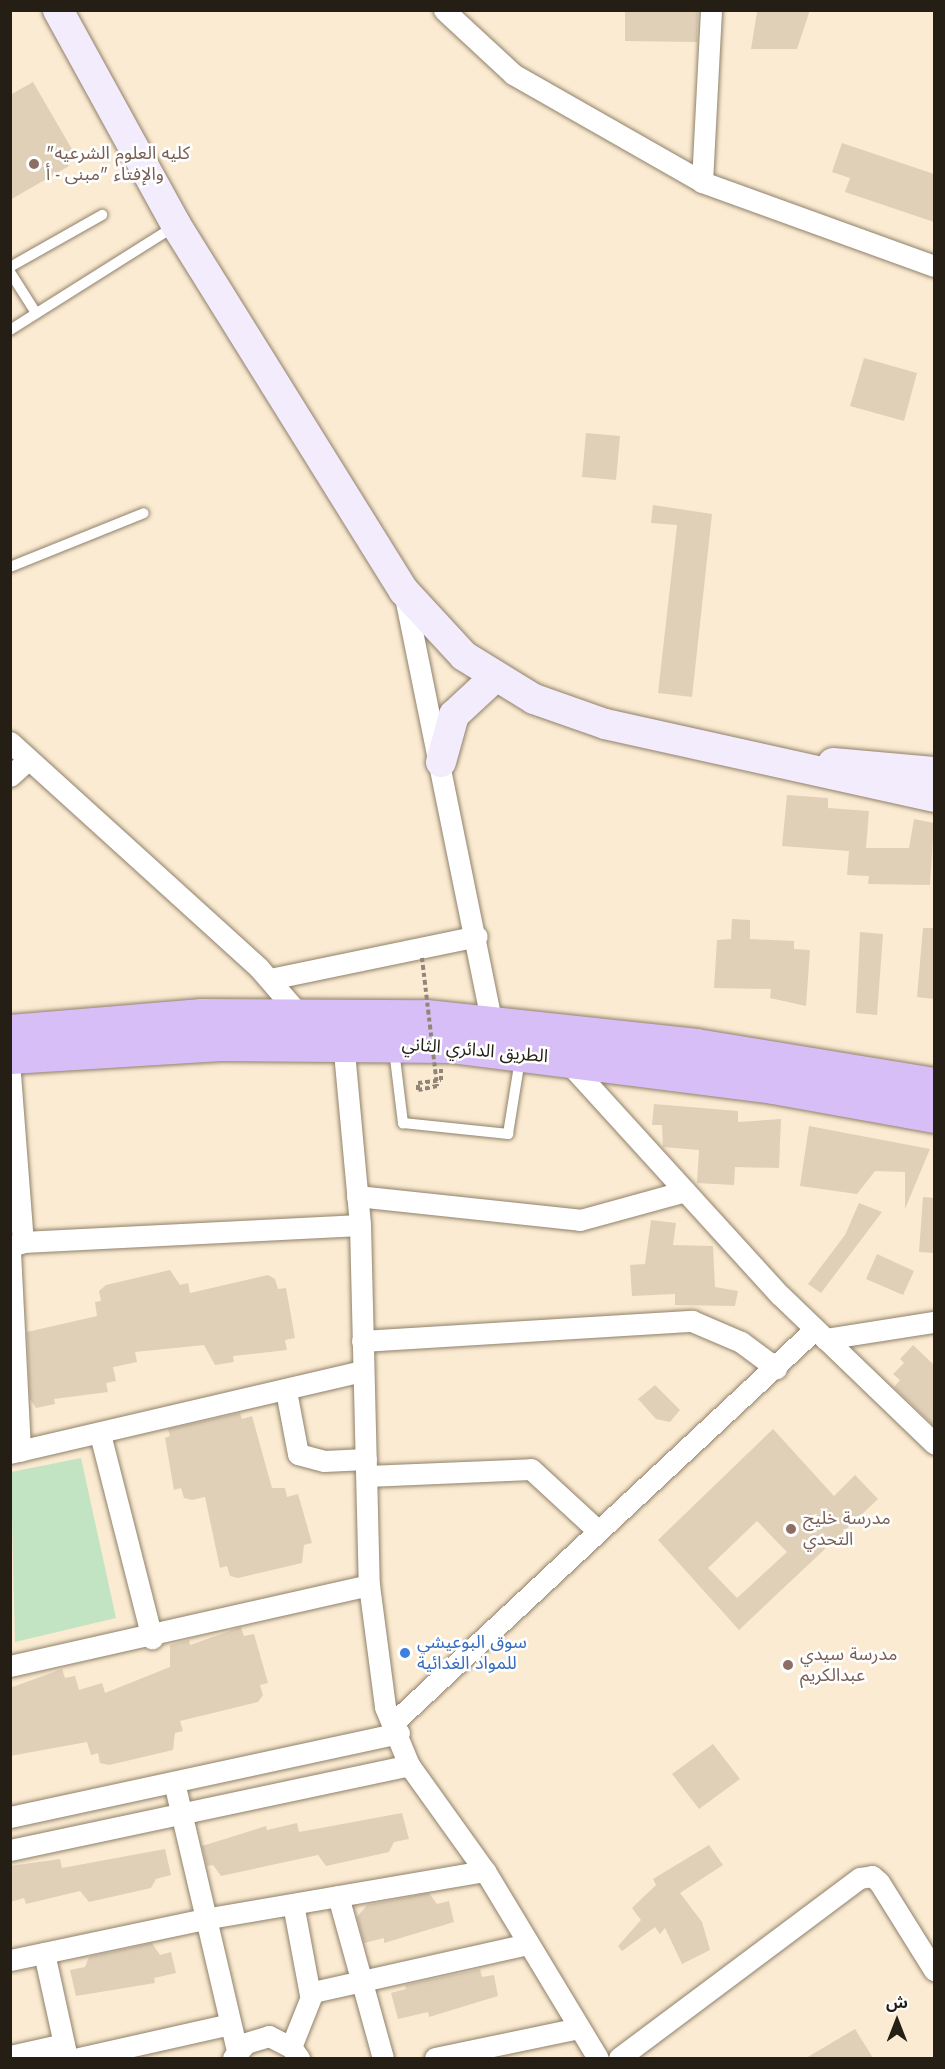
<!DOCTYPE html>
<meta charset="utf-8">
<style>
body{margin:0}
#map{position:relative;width:945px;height:2069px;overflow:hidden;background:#fbebd2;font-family:Jost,"Noto Sans Arabic",sans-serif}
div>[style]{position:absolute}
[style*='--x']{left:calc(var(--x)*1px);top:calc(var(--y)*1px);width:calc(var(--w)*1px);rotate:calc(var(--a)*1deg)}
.green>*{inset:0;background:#c2e4c3}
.building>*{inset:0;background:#e0d0b8}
.path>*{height:4px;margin-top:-2px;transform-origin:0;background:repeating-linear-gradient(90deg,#918675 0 4.5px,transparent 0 7.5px)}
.roads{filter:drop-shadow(0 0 2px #90816b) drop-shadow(0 0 2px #90816b)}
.lane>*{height:10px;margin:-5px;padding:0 5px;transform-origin:5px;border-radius:5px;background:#fff}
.street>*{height:21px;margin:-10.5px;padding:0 10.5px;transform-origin:10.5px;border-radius:10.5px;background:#fff}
.secondary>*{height:30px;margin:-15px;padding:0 15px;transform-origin:15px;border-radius:15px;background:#f3ecfd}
.highway>*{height:33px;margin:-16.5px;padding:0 16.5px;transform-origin:16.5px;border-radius:16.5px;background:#d7bef7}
.path-bridge>*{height:4px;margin-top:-2px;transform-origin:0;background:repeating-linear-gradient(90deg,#918675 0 4.5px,transparent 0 7.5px)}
.dots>*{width:16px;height:16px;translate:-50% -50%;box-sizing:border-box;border:3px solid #fff;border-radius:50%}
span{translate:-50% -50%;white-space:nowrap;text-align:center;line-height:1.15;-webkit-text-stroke:5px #fff;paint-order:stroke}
.education-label{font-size:18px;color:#785e54}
.left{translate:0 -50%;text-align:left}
.street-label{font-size:18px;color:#241e15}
.shop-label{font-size:18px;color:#366cbe}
.frame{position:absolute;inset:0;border:12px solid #241e15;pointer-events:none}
.north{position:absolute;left:867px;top:1991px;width:60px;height:60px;-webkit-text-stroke:4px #fff;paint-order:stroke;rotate:0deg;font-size:16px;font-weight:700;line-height:24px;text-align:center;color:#241e15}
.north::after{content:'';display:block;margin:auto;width:21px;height:27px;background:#241e15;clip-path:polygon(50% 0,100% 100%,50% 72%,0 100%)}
</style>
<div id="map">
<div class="green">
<div style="clip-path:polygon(81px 1458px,116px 1618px,15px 1642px,11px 1472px)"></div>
</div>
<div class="building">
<div style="clip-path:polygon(625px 10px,698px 10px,697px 42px,625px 41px)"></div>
<div style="clip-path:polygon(786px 10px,810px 10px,797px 49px,751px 49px,757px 12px)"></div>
<div style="clip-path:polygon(33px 82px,73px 151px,63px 157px,69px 166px,10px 200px,10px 95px)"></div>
<div style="clip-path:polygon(842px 143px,934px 174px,934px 222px,845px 192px,850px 178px,832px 172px)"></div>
<div style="clip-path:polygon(864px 358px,917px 373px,904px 421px,850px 406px)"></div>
<div style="clip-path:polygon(586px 433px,620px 436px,616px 480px,582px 477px)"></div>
<div style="clip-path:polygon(653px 505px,712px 514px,692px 697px,658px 693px,677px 525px,651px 523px)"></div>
<div style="clip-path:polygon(787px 795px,828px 798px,828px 808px,869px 811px,866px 848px,909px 848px,914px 819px,934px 823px,930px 885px,868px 884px,869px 876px,847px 875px,849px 851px,782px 846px)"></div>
<div style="clip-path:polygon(732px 919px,750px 920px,750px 939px,794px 941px,794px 949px,810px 950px,806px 1006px,770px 998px,771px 989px,714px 988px,717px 940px,731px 939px)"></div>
<div style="clip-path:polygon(923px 928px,934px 928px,934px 999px,917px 997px)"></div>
<div style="clip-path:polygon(860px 932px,883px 934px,877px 1015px,856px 1013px)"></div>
<div style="clip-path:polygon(654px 1104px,738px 1111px,738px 1122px,781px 1119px,779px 1168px,735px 1167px,734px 1185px,697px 1183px,699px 1150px,663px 1147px,662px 1125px,652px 1125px)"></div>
<div style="clip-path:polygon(809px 1126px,930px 1149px,905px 1209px,905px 1172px,875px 1171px,857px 1194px,800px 1186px)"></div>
<div style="clip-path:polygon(923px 1197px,934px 1198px,934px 1253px,919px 1252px)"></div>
<div style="clip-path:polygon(859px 1203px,882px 1212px,821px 1293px,808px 1284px,845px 1235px)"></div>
<div style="clip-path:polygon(651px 1220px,676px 1223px,673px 1245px,713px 1246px,715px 1287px,738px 1291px,735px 1306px,675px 1305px,675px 1294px,632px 1296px,630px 1265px,645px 1264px)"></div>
<div style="clip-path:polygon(877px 1254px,914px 1271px,903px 1295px,866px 1279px)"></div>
<div style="clip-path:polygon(170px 1270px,180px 1285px,188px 1283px,190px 1293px,268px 1275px,275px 1279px,278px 1289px,286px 1288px,295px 1338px,285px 1340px,287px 1350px,233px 1356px,234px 1362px,215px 1365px,204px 1345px,135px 1352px,137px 1362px,113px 1367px,116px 1381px,106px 1383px,108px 1392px,54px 1399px,55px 1404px,36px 1408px,30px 1399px,27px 1332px,97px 1316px,95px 1302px,101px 1301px,99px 1291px,106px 1285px)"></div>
<div style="clip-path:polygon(913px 1345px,934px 1365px,934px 1426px,894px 1387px,900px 1380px,893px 1374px,904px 1363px,900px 1359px)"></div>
<div style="clip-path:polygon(655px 1385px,680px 1410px,670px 1422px,656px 1419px,638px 1399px)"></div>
<div style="clip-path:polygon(240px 1413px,242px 1419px,252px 1416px,272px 1488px,285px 1488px,287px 1497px,298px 1494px,312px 1543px,304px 1545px,302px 1563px,238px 1578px,230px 1576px,227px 1566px,220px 1568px,205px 1497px,192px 1500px,184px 1498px,181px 1488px,174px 1490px,165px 1438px,170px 1436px,168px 1429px)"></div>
<div style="clip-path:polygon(evenodd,773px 1429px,834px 1496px,855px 1475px,878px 1499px,739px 1630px,658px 1540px,773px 1429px,757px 1521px,787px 1552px,737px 1598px,708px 1568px,757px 1521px)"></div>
<div style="clip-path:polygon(241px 1627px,244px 1636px,254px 1634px,268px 1683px,260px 1685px,263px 1695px,258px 1702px,180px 1721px,183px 1731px,175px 1733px,173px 1750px,109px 1765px,100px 1763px,98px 1753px,91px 1755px,87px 1742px,10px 1756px,10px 1688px,62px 1669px,65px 1678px,75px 1676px,79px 1690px,102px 1683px,105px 1693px,170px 1667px,170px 1645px,189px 1640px,190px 1645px)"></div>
<div style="clip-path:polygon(713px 1744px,740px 1779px,699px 1809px,672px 1774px)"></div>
<div style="clip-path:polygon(402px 1813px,409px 1839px,394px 1842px,389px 1852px,326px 1866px,318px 1855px,221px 1876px,213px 1865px,207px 1866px,202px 1846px,266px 1826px,267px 1830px,297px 1823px,299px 1832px)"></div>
<div style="clip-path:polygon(709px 1845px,723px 1865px,680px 1893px,702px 1922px,710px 1950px,682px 1964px,665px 1928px,660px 1934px,655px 1927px,622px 1951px,618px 1946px,641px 1920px,632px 1908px,656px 1885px,653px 1879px)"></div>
<div style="clip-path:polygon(165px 1849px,171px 1875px,156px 1879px,151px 1888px,89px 1902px,80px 1891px,26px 1904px,24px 1898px,10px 1902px,10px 1866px,60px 1859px,62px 1868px)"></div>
<div style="clip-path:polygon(429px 1893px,437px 1904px,449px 1901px,454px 1922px,384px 1943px,384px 1938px,364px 1943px,357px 1917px,367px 1905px)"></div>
<div style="clip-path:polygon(152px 1943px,160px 1955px,171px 1952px,176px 1973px,154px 1978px,155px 1983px,76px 1996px,70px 1970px,85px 1967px,89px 1957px)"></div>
<div style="clip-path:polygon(480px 1969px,482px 1977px,494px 1975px,498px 1996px,429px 2017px,428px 2012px,398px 2019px,391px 1993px,406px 1989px,405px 1985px)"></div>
<div style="clip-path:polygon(855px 2029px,873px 2058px,806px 2058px)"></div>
</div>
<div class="path">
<div style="--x:437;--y:1086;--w:19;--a:168"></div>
<div style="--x:418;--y:1090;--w:7;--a:-90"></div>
<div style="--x:418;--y:1083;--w:23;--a:-7"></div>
<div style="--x:441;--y:1080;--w:11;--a:-90"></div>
</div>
<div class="roads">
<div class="lane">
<div style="--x:10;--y:267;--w:106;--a:-29.5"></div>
<div style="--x:10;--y:272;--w:49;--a:57.6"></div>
<div style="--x:10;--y:330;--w:195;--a:-32.2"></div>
<div style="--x:10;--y:567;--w:144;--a:-21.9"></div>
<div style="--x:394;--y:1050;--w:74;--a:83"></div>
<div style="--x:403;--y:1123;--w:106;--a:6"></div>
<div style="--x:508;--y:1134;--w:76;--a:-80.9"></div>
</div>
<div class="street">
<div style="--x:444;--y:10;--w:94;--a:42.8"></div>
<div style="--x:513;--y:74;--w:218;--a:29.7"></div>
<div style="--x:702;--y:182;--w:247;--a:19.9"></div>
<div style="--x:702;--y:182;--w:172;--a:-87"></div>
<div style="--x:404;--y:592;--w:438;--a:78.5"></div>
<div style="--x:10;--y:742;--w:336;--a:42.2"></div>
<div style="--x:259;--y:968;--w:60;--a:49.1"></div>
<div style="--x:10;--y:776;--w:25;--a:-42"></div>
<div style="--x:270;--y:979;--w:211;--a:-11.7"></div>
<div style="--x:343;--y:1041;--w:185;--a:84.7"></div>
<div style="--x:360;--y:1225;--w:360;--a:88.6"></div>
<div style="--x:369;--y:1585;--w:123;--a:82.5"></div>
<div style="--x:385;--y:1707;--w:63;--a:67.5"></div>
<div style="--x:409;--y:1765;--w:130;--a:54.4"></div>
<div style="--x:485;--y:1871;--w:218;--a:58.9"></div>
<div style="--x:565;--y:1059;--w:319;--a:47.7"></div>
<div style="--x:780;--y:1295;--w:214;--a:43.9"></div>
<div style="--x:10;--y:1074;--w:169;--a:85.6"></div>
<div style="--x:357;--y:1196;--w:224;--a:6.1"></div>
<div style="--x:580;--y:1220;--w:109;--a:-15.4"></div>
<div style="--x:10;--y:1247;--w:14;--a:-21"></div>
<div style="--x:23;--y:1242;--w:337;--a:-2.9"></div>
<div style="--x:10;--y:1252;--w:199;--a:87.1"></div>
<div style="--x:825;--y:1339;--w:110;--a:-8.9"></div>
<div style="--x:362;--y:1341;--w:331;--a:-3.5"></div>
<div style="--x:692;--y:1321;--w:53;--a:23.2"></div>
<div style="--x:741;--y:1342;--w:44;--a:36.6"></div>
<div style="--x:286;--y:1391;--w:64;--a:79.2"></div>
<div style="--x:298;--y:1454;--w:27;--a:15"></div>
<div style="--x:324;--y:1461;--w:42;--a:-2.7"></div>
<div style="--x:100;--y:1434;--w:211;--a:75.7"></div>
<div style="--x:10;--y:1453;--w:362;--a:-13.1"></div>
<div style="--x:367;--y:1476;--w:164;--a:-2.4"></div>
<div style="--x:531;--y:1469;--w:90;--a:42.7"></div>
<div style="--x:10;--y:1666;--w:368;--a:-12.7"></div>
<div style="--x:393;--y:1723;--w:577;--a:-43.03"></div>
<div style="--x:174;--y:1782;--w:276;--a:76.8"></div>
<div style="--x:10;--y:1817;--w:398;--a:-12.2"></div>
<div style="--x:10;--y:1850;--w:408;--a:-12"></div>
<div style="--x:338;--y:1896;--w:168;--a:74.5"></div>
<div style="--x:293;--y:1904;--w:93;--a:79.4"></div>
<div style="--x:44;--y:1953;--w:107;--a:77.6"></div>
<div style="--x:10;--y:1960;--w:198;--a:-11.9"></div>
<div style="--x:204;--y:1919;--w:285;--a:-9.7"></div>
<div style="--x:291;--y:2047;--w:59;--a:-68.2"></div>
<div style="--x:313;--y:1992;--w:220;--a:-12.6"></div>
<div style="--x:10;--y:2056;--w:55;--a:-12.5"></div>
<div style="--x:79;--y:2058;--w:155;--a:-12.7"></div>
<div style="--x:233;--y:2058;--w:20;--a:-49"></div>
<div style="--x:246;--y:2043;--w:24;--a:-17"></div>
<div style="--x:269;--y:2036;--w:25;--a:27"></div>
<div style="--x:291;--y:2047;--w:14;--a:54"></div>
<div style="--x:435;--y:2058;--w:147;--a:-11.8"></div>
<div style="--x:619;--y:2058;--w:301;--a:-36.8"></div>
<div style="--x:860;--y:1878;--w:12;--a:-9"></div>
<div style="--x:872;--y:1876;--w:9;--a:41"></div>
<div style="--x:879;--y:1882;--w:104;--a:58"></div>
</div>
<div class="secondary">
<div style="--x:58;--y:10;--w:245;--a:61.2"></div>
<div style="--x:176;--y:225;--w:431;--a:58.1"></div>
<div style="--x:404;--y:591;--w:88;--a:47.3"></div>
<div style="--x:464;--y:656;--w:82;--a:31.6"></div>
<div style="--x:534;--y:699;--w:75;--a:19.4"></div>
<div style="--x:605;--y:724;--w:337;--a:12.5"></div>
<div style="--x:441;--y:762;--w:49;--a:-74.5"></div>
<div style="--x:454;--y:715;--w:54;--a:-42.8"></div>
<div style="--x:833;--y:763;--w:101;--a:5.1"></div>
</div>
<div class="highway">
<div style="--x:10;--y:1031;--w:192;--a:-4.8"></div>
<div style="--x:201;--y:1015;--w:225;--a:0.3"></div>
<div style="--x:426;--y:1016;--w:272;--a:6.1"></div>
<div style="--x:696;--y:1045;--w:241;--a:9.3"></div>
<div style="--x:10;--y:1057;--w:211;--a:-3.5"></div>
<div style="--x:221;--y:1044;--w:229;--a:0.5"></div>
<div style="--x:450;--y:1046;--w:326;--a:7.2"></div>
<div style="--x:773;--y:1087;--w:164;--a:10.2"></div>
</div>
</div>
<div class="path-bridge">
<div style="--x:422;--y:958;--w:129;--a:83.3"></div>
</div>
<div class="dots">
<div style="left:34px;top:164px;background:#8d6e63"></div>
<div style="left:791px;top:1529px;background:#8d6e63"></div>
<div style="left:405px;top:1653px;background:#3f7fe0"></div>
<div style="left:788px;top:1665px;background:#8d6e63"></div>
</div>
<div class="education-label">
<span class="left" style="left:46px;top:164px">"كليه العلوم الشرعيه<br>والإفتاء "مبنى - أ</span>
<span class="left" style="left:803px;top:1529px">مدرسة خليج<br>التحدي</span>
<span class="left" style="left:800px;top:1665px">مدرسة سيدي<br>عبدالكريم</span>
</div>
<div class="street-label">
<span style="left:475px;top:1050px;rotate:5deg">الطريق الدائري الثاني</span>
</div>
<div class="shop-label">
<span class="left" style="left:417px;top:1653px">سوق البوعيشي<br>للمواد الغدائية</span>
</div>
<div class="frame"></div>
<div class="north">ش</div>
</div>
